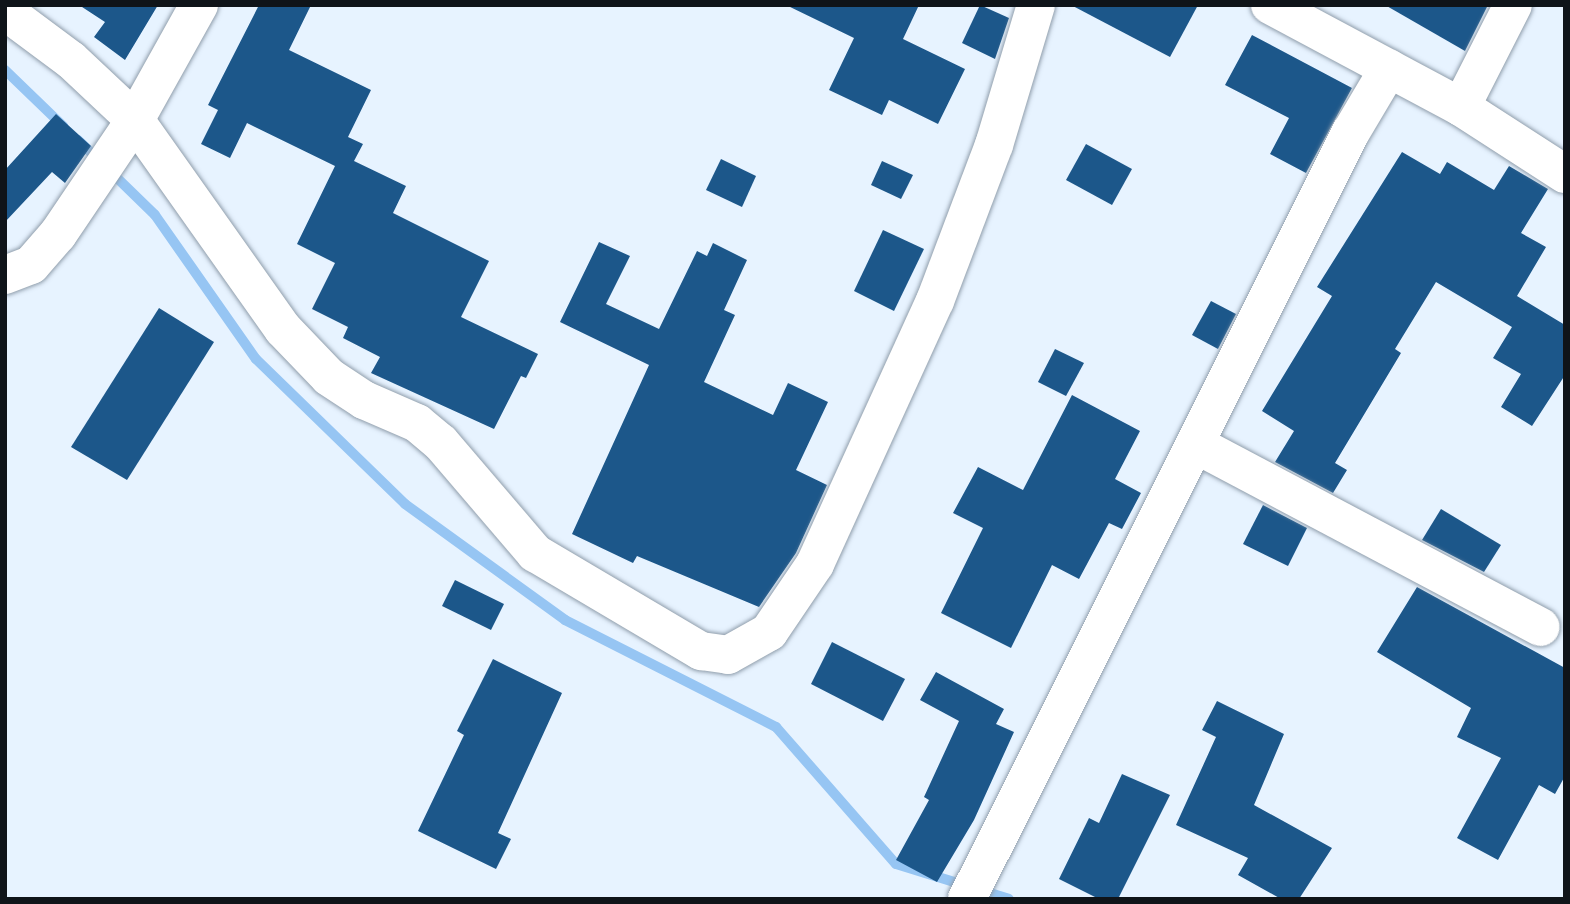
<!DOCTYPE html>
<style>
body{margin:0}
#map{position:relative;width:1570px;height:904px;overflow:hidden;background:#e7f3ff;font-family:Arial,sans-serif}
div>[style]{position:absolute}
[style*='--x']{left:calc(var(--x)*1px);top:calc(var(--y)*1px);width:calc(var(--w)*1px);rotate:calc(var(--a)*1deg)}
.stream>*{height:10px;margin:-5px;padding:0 5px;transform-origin:5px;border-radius:5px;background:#96c5f3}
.building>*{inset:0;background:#1c578a}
.roads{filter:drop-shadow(0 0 2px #909eac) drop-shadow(0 0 2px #909eac)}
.street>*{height:38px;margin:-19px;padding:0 19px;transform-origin:19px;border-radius:19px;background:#fff}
span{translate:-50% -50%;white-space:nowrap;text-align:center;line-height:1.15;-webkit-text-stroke:7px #fff;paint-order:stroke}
.frame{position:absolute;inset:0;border:7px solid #0f1419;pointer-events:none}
</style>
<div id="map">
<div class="stream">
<div style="--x:5;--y:70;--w:81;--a:44"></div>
<div style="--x:78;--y:140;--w:107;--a:44.2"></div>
<div style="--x:155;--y:215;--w:176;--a:55"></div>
<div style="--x:256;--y:359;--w:208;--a:44.2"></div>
<div style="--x:405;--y:504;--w:198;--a:35.9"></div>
<div style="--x:565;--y:620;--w:237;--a:26.9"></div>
<div style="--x:776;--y:727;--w:182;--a:48.8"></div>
<div style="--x:896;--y:864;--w:118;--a:17.2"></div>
</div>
<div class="building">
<div style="clip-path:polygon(79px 5px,158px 5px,125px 60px,94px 37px,105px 22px)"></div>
<div style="clip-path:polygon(259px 5px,311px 5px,289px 50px,371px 90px,348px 137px,363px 144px,354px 161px,406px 186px,393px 213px,489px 261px,461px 317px,538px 354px,526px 378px,521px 376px,494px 429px,371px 373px,380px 357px,343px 338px,348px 327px,312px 309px,335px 263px,297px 244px,335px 166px,247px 123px,230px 158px,201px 144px,218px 110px,208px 105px)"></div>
<div style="clip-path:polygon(786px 5px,919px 5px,903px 39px,965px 69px,938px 124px,889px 100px,882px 115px,829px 90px,854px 38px)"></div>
<div style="clip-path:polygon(980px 5px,1009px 18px,995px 59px,962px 43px)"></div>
<div style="clip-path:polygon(1071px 5px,1198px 5px,1170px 57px)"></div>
<div style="clip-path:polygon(1385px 5px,1488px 5px,1465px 51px)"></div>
<div style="clip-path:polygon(1252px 35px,1352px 88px,1306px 173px,1270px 154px,1289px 118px,1225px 85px)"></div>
<div style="clip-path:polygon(56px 114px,91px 146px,65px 183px,52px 172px,5px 222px,5px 170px)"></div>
<div style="clip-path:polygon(1086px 144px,1132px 169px,1112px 205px,1066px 180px)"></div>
<div style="clip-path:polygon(1402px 152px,1440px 174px,1447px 162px,1494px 190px,1509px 166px,1548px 189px,1521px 233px,1546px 247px,1517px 296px,1565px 325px,1565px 375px,1532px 426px,1501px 407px,1521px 374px,1493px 358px,1512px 327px,1436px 282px,1395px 349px,1401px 353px,1335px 463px,1347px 470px,1333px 493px,1275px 462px,1294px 431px,1262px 411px,1332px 296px,1317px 287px)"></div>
<div style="clip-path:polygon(721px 159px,756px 176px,742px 207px,706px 190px)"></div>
<div style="clip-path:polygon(882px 161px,913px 175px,901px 199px,871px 185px)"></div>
<div style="clip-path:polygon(883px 230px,924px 249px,894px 311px,854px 291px)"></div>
<div style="clip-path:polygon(599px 242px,630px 256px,606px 304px,659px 329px,697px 251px,707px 256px,713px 243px,747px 260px,724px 310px,735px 315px,704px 382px,773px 415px,788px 383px,828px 402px,796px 470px,827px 485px,796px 553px,759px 607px,637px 556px,633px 563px,572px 534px,649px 365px,560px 322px)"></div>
<div style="clip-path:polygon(1211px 301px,1236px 314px,1218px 349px,1192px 335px)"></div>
<div style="clip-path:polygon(159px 308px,214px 342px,127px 480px,71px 447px)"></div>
<div style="clip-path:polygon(1055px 349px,1084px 363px,1066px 396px,1038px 382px)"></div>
<div style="clip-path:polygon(1072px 395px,1140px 431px,1115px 479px,1141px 493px,1122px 529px,1109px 523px,1079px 579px,1052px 565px,1011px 648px,941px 613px,983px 528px,953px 513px,978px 467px,1023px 490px)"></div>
<div style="clip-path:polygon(1263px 505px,1307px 528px,1288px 566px,1243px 544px)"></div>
<div style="clip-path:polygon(1441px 509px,1501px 545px,1484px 572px,1422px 540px)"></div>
<div style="clip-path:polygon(455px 580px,504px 604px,491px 630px,442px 606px)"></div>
<div style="clip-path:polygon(1417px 587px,1565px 668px,1565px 776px,1555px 794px,1539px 785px,1498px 860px,1457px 838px,1501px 758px,1457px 737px,1471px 708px,1377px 652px)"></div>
<div style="clip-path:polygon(832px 642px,905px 679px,883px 721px,811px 684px)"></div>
<div style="clip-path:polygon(493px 659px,562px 693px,498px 833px,511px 839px,496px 869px,418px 831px,464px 735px,457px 731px)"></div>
<div style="clip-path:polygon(936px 672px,1004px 709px,996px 724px,1014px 732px,974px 820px,937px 882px,896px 860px,929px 800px,924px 797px,959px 721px,920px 700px)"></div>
<div style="clip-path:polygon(1217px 701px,1284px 734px,1254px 805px,1332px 848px,1299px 899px,1281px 899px,1238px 875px,1248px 858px,1176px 825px,1216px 737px,1202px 730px)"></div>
<div style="clip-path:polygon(1122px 774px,1170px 795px,1118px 899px,1099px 899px,1059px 879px,1089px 818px,1099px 823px)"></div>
</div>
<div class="roads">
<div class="street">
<div style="--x:199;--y:5;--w:132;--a:119.1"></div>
<div style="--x:135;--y:120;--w:256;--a:54.7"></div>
<div style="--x:283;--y:329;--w:66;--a:46.2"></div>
<div style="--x:329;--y:377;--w:42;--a:33.3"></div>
<div style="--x:364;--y:400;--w:58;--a:23.5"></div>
<div style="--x:417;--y:423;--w:31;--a:40"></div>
<div style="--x:441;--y:443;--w:145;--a:49.5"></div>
<div style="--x:535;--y:553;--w:193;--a:30.6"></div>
<div style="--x:701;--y:651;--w:27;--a:8"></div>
<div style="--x:728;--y:655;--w:47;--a:-29.3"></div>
<div style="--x:769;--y:632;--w:82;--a:-55.9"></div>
<div style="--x:815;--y:564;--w:289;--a:-65.5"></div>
<div style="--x:935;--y:301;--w:167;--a:-69.3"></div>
<div style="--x:994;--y:145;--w:146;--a:-73.3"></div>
<div style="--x:1270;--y:5;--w:217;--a:28.1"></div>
<div style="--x:1461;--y:107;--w:124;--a:32.8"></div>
<div style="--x:5;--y:11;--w:82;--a:36.6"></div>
<div style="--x:71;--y:60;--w:88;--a:43.2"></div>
<div style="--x:135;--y:120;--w:138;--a:124"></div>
<div style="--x:58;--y:234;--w:41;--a:131.1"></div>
<div style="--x:31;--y:265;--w:28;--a:159"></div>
<div style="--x:1461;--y:107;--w:114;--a:-63"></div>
<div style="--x:1195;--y:444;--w:391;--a:27.9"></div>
<div style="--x:967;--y:899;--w:858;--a:-63.41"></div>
<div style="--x:1351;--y:132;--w:74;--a:-59.3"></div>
</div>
</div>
<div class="frame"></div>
</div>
